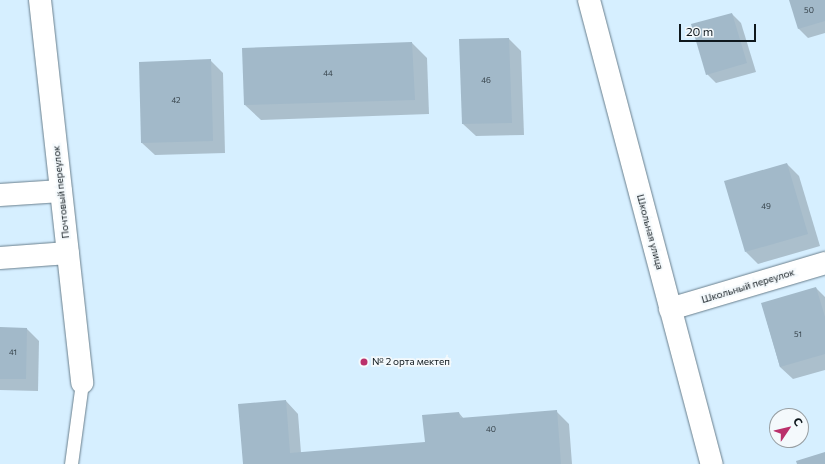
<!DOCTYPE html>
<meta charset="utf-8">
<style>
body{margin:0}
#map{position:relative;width:825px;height:464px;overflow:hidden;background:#d6efff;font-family:Commissioner,sans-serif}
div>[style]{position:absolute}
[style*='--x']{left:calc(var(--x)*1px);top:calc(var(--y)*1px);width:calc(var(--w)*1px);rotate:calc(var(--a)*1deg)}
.shadow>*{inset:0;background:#0003}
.building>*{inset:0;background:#a2b9c9}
.roads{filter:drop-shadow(0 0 1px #697f8d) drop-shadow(0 0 1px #697f8d)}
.service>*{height:13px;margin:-6.5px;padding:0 6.5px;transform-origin:6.5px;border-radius:6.5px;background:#fff}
.minor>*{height:22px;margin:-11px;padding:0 11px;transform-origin:11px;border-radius:11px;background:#fff}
.dots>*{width:11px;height:11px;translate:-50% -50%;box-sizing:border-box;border:2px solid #f4f9fc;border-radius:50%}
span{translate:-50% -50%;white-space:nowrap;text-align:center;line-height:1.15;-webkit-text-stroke:3.5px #f4f9fc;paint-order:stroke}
.number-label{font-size:8px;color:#344048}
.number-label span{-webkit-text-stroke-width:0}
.street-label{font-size:10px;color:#0f181d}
.poi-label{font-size:10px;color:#0f181d}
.left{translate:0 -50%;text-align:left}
.north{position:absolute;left:769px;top:408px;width:40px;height:40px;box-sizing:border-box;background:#f4f9fc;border:1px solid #989fa3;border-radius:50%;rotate:55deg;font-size:11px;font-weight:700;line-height:16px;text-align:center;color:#0f181d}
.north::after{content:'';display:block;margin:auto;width:14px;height:18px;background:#ba306b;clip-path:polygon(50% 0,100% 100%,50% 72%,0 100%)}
.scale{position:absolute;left:679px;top:24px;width:77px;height:18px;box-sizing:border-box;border:2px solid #0f181d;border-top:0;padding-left:5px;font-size:12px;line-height:14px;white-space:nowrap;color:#0f181d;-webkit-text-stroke:3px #f4f9fc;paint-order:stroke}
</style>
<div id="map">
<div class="shadow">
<div style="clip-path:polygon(790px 0,825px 0,825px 33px,808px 38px,799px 29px)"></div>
<div style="clip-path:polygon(732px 14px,741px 23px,756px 72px,716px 83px,707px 74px)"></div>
<div style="clip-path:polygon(509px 39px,521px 51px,524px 135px,476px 136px,463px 124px)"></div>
<div style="clip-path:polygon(412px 43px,427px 58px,429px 114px,261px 120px,245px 105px)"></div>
<div style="clip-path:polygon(210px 60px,223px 73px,225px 153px,155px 155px,142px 143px)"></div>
<div style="clip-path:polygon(787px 164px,799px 176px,820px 246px,758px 264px,746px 252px)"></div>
<div style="clip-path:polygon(816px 288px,825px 297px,825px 370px,793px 379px,780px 367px,762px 304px)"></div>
<div style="clip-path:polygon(0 328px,27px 329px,39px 341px,38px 391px,0 390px)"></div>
<div style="clip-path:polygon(286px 401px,298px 414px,301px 453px,426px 443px,459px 413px,464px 419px,556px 411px,569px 424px,572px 464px,244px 464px)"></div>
</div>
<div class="building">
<div style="clip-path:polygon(789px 0,825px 0,825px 21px,798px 29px)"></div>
<div style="clip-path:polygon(732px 13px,747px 63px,706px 75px,691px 24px)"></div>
<div style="clip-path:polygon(509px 38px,512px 123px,462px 124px,459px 39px)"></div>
<div style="clip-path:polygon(412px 42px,415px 100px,244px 105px,242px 48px)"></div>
<div style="clip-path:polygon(211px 59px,213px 141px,141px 143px,139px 62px)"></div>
<div style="clip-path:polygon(787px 163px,808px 234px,745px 252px,724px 181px)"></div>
<div style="clip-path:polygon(816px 287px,825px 317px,825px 354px,780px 367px,761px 303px)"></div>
<div style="clip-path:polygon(0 327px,27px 328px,26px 379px,0 379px)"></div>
<div style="clip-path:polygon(286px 400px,290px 453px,425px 442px,422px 415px,459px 412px,460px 418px,557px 410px,561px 464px,243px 464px,238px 404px)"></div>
<div style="clip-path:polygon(825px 452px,825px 464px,797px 464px,796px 461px)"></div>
</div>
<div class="roads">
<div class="service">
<div style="--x:71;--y:464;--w:82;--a:-82.3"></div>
</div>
<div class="minor">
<div style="--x:40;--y:0;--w:385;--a:83.7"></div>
<div style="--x:589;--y:0;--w:480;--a:75.2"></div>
<div style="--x:0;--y:195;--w:61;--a:-3.8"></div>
<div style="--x:0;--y:258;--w:68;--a:-4.2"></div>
<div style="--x:670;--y:309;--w:162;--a:-16.5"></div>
</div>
</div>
<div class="dots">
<div style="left:364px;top:362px;background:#ba306b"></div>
</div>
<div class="number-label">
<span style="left:809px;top:11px">50</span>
<span style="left:328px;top:74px">44</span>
<span style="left:486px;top:81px">46</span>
<span style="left:176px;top:101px">42</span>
<span style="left:766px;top:207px">49</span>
<span style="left:798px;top:335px">51</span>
<span style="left:13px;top:353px">41</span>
<span style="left:491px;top:430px">40</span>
</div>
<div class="street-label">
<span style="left:61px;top:192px;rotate:-96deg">Почтовый переулок</span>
<span style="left:650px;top:232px;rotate:75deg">Школьная улица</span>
<span style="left:748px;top:286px;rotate:-17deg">Школьный переулок</span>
</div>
<div class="poi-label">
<span class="left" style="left:372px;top:362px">№ 2 орта мектеп</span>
</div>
<div class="north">С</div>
<div class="scale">20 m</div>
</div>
